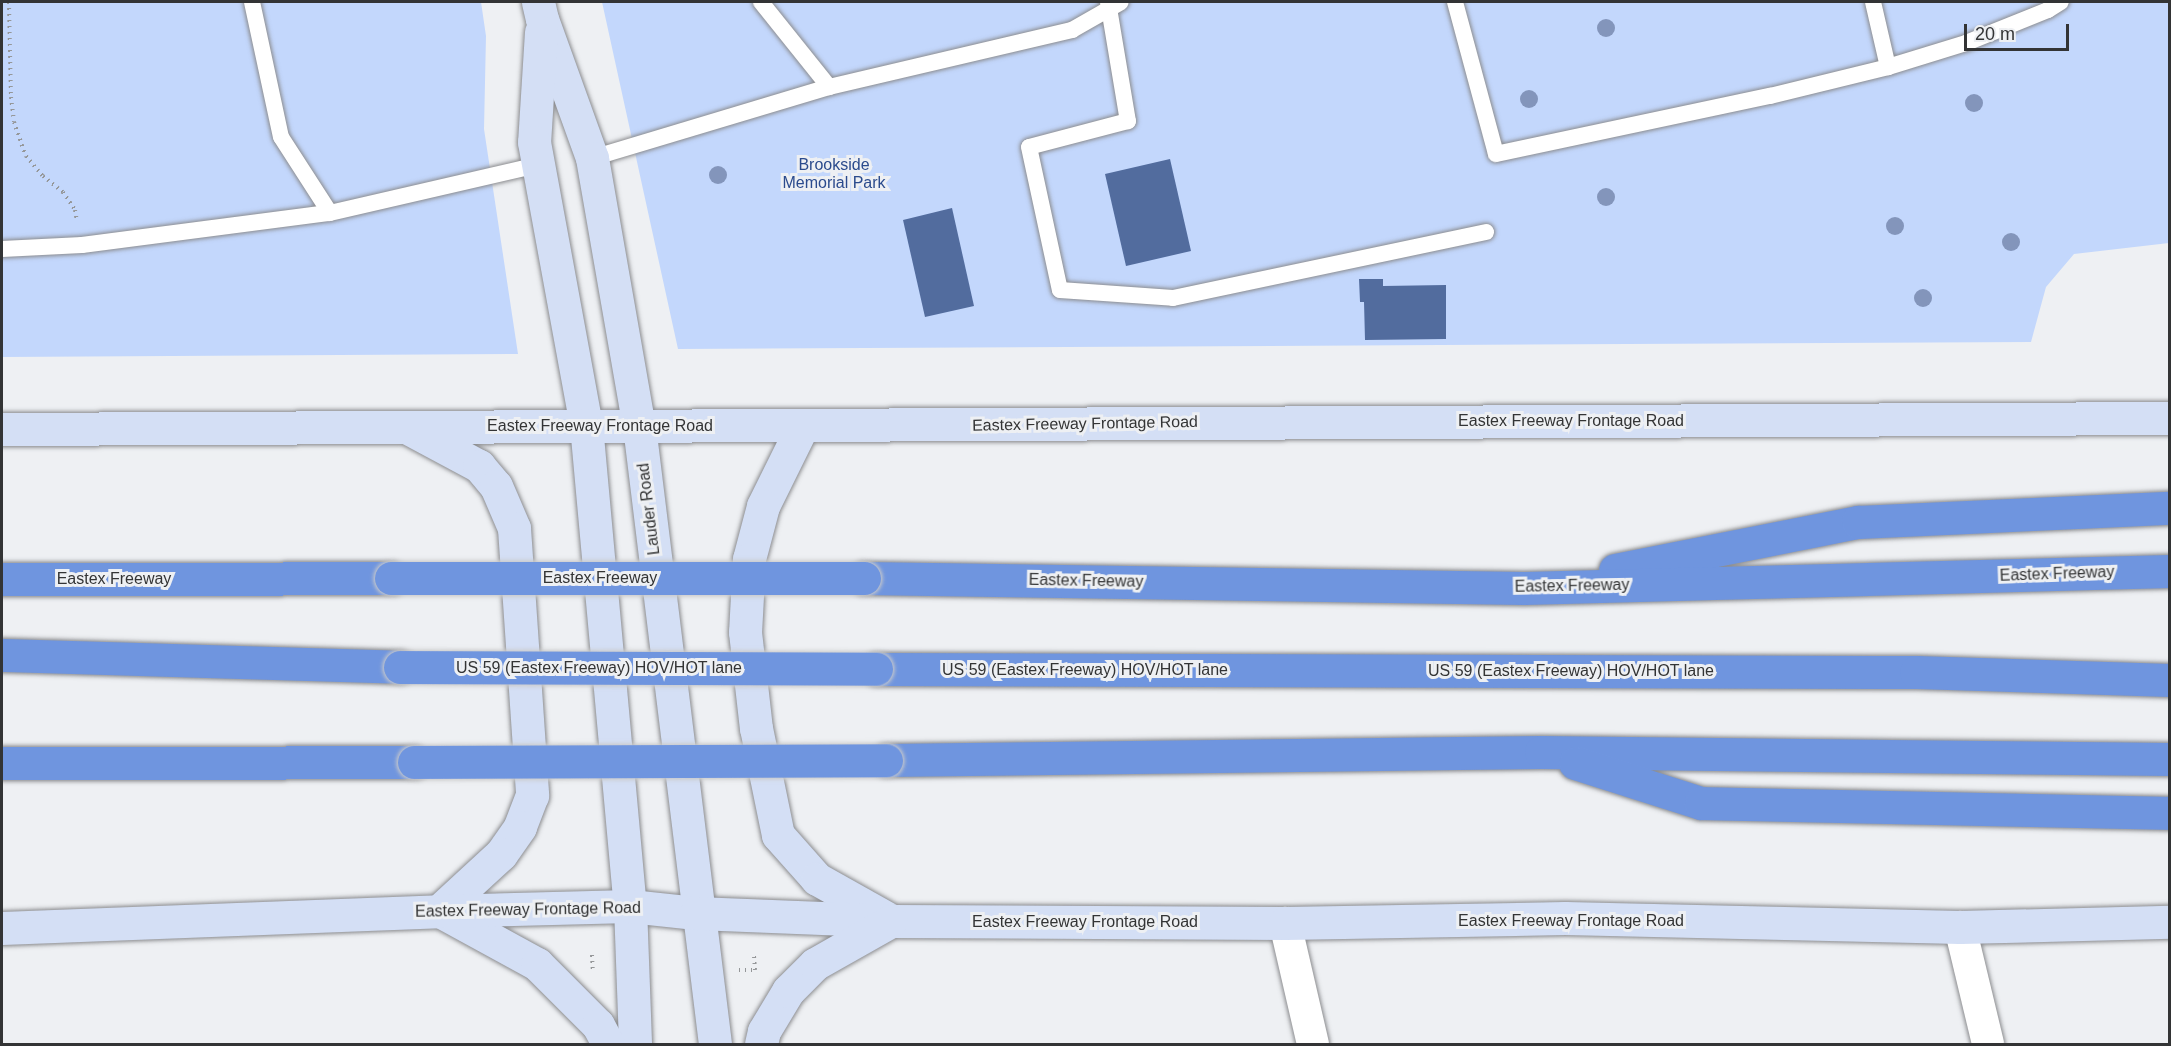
<!DOCTYPE html>
<style>
body{margin:0}
#map{position:relative;width:2171px;height:1046px;overflow:hidden;background:#eef0f3;font-family:Helvetica,sans-serif}
div>[style]{position:absolute}
[style*='--x']{left:calc(var(--x)*1px);top:calc(var(--y)*1px);width:calc(var(--w)*1px);rotate:calc(var(--a)*1deg)}
.green>*{inset:0;background:#c3d7fc}
.building>*{inset:0;background:#526c9e}
.path>*{height:4px;margin-top:-2px;transform-origin:0;background:repeating-linear-gradient(90deg,#959799 0 1.5px,transparent 0 6px)}
.roads{filter:drop-shadow(0 0 2px #8c8d90) drop-shadow(0 0 2px #8c8d90)}
.lane>*{height:16px;margin:-8px;padding:0 8px;transform-origin:8px;border-radius:8px;background:#fff}
.street>*{height:32px;margin:-16px;padding:0 16px;transform-origin:16px;border-radius:16px;background:#fff}
.secondary>*{height:33px;margin:-16.5px;padding:0 16.5px;transform-origin:16.5px;border-radius:16.5px;background:#d4dff5}
.highway>*{height:33px;margin:-16.5px;padding:0 16.5px;transform-origin:16.5px;border-radius:16.5px;background:#6f95df}
.bridges{filter:drop-shadow(0 0 2px #cacaca) drop-shadow(0 0 2px #cacaca)}
.highway-bridge>*{height:33px;margin:-16.5px;padding:0 16.5px;transform-origin:16.5px;border-radius:16.5px;background:#6f95df}
.trees>*{width:18px;height:18px;margin:-9px;border-radius:50%;background:#8395bb}
span{translate:-50% -50%;white-space:nowrap;text-align:center;line-height:1.15;-webkit-text-stroke:6px #eef0f3;paint-order:stroke}
.park-label{font-size:16px;color:#2b4b8d}
.street-label{font-size:16px;color:#333435}
.frame{position:absolute;inset:0;border:3px solid #333435;pointer-events:none}
.scale{position:absolute;left:1964px;top:24px;width:105px;height:27px;box-sizing:border-box;border:3px solid #333435;border-top:0;padding-left:8px;font-size:18px;line-height:21px;white-space:nowrap;color:#333435;-webkit-text-stroke:4px #eef0f3;paint-order:stroke}
</style>
<div id="map">
<div class="green">
<div style="clip-path:polygon(2px 2px,481px 2px,486px 36px,484px 129px,518px 354px,2px 357px)"></div>
<div style="clip-path:polygon(602px 2px,2169px 2px,2169px 243px,2074px 254px,2046px 287px,2031px 342px,678px 349px)"></div>
</div>
<div class="building">
<div style="clip-path:polygon(1170px 159px,1191px 251px,1126px 266px,1105px 174px)"></div>
<div style="clip-path:polygon(952px 208px,974px 306px,925px 317px,903px 220px)"></div>
<div style="clip-path:polygon(1359px 279px,1383px 279px,1383px 286px,1446px 285px,1446px 339px,1365px 340px,1364px 302px,1360px 302px)"></div>
</div>
<div class="path">
<div style="--x:9;--y:2;--w:95;--a:88.8"></div>
<div style="--x:11;--y:97;--w:25;--a:83"></div>
<div style="--x:14;--y:122;--w:36;--a:71"></div>
<div style="--x:26;--y:156;--w:26;--a:50"></div>
<div style="--x:43;--y:176;--w:26;--a:39"></div>
<div style="--x:63;--y:192;--w:22;--a:56"></div>
<div style="--x:75;--y:210;--w:11;--a:80"></div>
<div style="--x:592;--y:955;--w:17;--a:87"></div>
<div style="--x:739;--y:970;--w:16;--a:0"></div>
<div style="--x:755;--y:970;--w:16;--a:-94"></div>
</div>
<div class="roads">
<div class="lane">
<div style="--x:252;--y:2;--w:138;--a:77.9"></div>
<div style="--x:281;--y:137;--w:90;--a:57.2"></div>
<div style="--x:761;--y:2;--w:109;--a:51.3"></div>
<div style="--x:1108;--y:2;--w:121;--a:80.5"></div>
<div style="--x:1128;--y:121;--w:102;--a:165.3"></div>
<div style="--x:1029;--y:147;--w:146;--a:77.8"></div>
<div style="--x:1060;--y:290;--w:113;--a:4"></div>
<div style="--x:1173;--y:298;--w:320;--a:-11.9"></div>
<div style="--x:1455;--y:2;--w:157;--a:74.9"></div>
<div style="--x:1496;--y:154;--w:280;--a:-12"></div>
<div style="--x:1770;--y:96;--w:122;--a:-13.8"></div>
<div style="--x:1888;--y:67;--w:82;--a:-17.1"></div>
<div style="--x:1966;--y:43;--w:88;--a:-21.9"></div>
<div style="--x:2048;--y:10;--w:15;--a:-32"></div>
<div style="--x:1873;--y:2;--w:67;--a:77"></div>
<div style="--x:592;--y:158;--w:247;--a:-16.7"></div>
<div style="--x:829;--y:87;--w:250;--a:-13.2"></div>
<div style="--x:1072;--y:30;--w:56;--a:-29.7"></div>
<div style="--x:2;--y:249;--w:80;--a:-2.9"></div>
<div style="--x:82;--y:245;--w:250;--a:-7.4"></div>
<div style="--x:330;--y:213;--w:213;--a:-13"></div>
</div>
<div class="street">
<div style="--x:1285;--y:923;--w:124;--a:77"></div>
<div style="--x:1960;--y:927;--w:120;--a:76.5"></div>
</div>
<div class="secondary">
<div style="--x:538;--y:2;--w:17;--a:77"></div>
<div style="--x:542;--y:19;--w:148;--a:70.2"></div>
<div style="--x:592;--y:158;--w:272;--a:80.1"></div>
<div style="--x:639;--y:426;--w:623;--a:82.99"></div>
<div style="--x:541;--y:32;--w:110;--a:93.6"></div>
<div style="--x:534;--y:142;--w:288;--a:79.6"></div>
<div style="--x:586;--y:425;--w:483;--a:84.8"></div>
<div style="--x:630;--y:906;--w:138;--a:87.9"></div>
<div style="--x:802;--y:427;--w:88;--a:116.3"></div>
<div style="--x:763;--y:506;--w:55;--a:104.8"></div>
<div style="--x:749;--y:559;--w:73;--a:93.1"></div>
<div style="--x:745;--y:632;--w:97;--a:83.5"></div>
<div style="--x:756;--y:728;--w:109;--a:78.4"></div>
<div style="--x:778;--y:835;--w:59;--a:48.4"></div>
<div style="--x:817;--y:879;--w:78;--a:29.2"></div>
<div style="--x:408;--y:428;--w:81;--a:28.2"></div>
<div style="--x:479;--y:466;--w:26;--a:50"></div>
<div style="--x:496;--y:486;--w:46;--a:66.8"></div>
<div style="--x:514;--y:528;--w:268;--a:86.1"></div>
<div style="--x:532;--y:795;--w:34;--a:111"></div>
<div style="--x:520;--y:827;--w:33;--a:125"></div>
<div style="--x:501;--y:854;--w:84;--a:137.4"></div>
<div style="--x:2;--y:429;--w:2168;--a:-0.29"></div>
<div style="--x:440;--y:911;--w:111;--a:28.7"></div>
<div style="--x:537;--y:964;--w:86;--a:45"></div>
<div style="--x:598;--y:1025;--w:21;--a:62"></div>
<div style="--x:2;--y:928;--w:437;--a:-2.2"></div>
<div style="--x:439;--y:911;--w:191;--a:-1.5"></div>
<div style="--x:630;--y:906;--w:66;--a:6.1"></div>
<div style="--x:696;--y:913;--w:195;--a:2.3"></div>
<div style="--x:891;--y:921;--w:394;--a:0.3"></div>
<div style="--x:1285;--y:923;--w:280;--a:-1"></div>
<div style="--x:1565;--y:918;--w:395;--a:1.3"></div>
<div style="--x:1960;--y:927;--w:210;--a:-1.4"></div>
<div style="--x:761;--y:1044;--w:13;--a:-77"></div>
<div style="--x:764;--y:1031;--w:47;--a:-59"></div>
<div style="--x:788;--y:991;--w:38;--a:-45"></div>
<div style="--x:815;--y:964;--w:87;--a:-29.5"></div>
</div>
<div class="highway">
<div style="--x:1615;--y:570;--w:248;--a:-11.2"></div>
<div style="--x:1858;--y:522;--w:312;--a:-2.6"></div>
<div style="--x:864;--y:578;--w:660;--a:0.87"></div>
<div style="--x:1524;--y:588;--w:646;--a:-1.51"></div>
<div style="--x:2;--y:579;--w:389;--a:-0.1"></div>
<div style="--x:2;--y:655;--w:398;--a:1.7"></div>
<div style="--x:876;--y:669;--w:1040;--a:0.17"></div>
<div style="--x:1916;--y:672;--w:254;--a:1.8"></div>
<div style="--x:886;--y:760;--w:655;--a:-0.7"></div>
<div style="--x:1541;--y:752;--w:629;--a:0.64"></div>
<div style="--x:2;--y:763;--w:412;--a:-0.1"></div>
<div style="--x:1575;--y:763;--w:132;--a:17.6"></div>
<div style="--x:1701;--y:803;--w:469;--a:1.2"></div>
</div>
</div>
<div class="bridges">
<div class="highway-bridge">
<div style="--x:391;--y:578;--w:473;--a:0"></div>
<div style="--x:400;--y:667;--w:476;--a:0.2"></div>
<div style="--x:414;--y:762;--w:472;--a:-0.2"></div>
</div>
</div>
<div class="trees">
<div style="left:1606px;top:28px"></div>
<div style="left:1529px;top:99px"></div>
<div style="left:1974px;top:103px"></div>
<div style="left:718px;top:175px"></div>
<div style="left:1606px;top:197px"></div>
<div style="left:1895px;top:226px"></div>
<div style="left:2011px;top:242px"></div>
<div style="left:1923px;top:298px"></div>
</div>
<div class="park-label">
<span style="left:834px;top:174px">Brookside<br>Memorial Park</span>
</div>
<div class="street-label">
<span style="left:1571px;top:421px">Eastex Freeway Frontage Road</span>
<span style="left:1085px;top:424px;rotate:-1deg">Eastex Freeway Frontage Road</span>
<span style="left:600px;top:426px">Eastex Freeway Frontage Road</span>
<span style="left:649px;top:509px;rotate:-97deg">Lauder Road</span>
<span style="left:2057px;top:574px;rotate:-2deg">Eastex Freeway</span>
<span style="left:600px;top:578px">Eastex Freeway</span>
<span style="left:114px;top:579px">Eastex Freeway</span>
<span style="left:1086px;top:581px;rotate:1deg">Eastex Freeway</span>
<span style="left:1572px;top:586px;rotate:-1deg">Eastex Freeway</span>
<span style="left:599px;top:668px">US 59 (Eastex Freeway) HOV/HOT lane</span>
<span style="left:1085px;top:670px">US 59 (Eastex Freeway) HOV/HOT lane</span>
<span style="left:1571px;top:671px">US 59 (Eastex Freeway) HOV/HOT lane</span>
<span style="left:528px;top:910px;rotate:-1deg">Eastex Freeway Frontage Road</span>
<span style="left:1571px;top:921px">Eastex Freeway Frontage Road</span>
<span style="left:1085px;top:922px">Eastex Freeway Frontage Road</span>
</div>
<div class="frame"></div>
<div class="scale">20 m</div>
</div>
